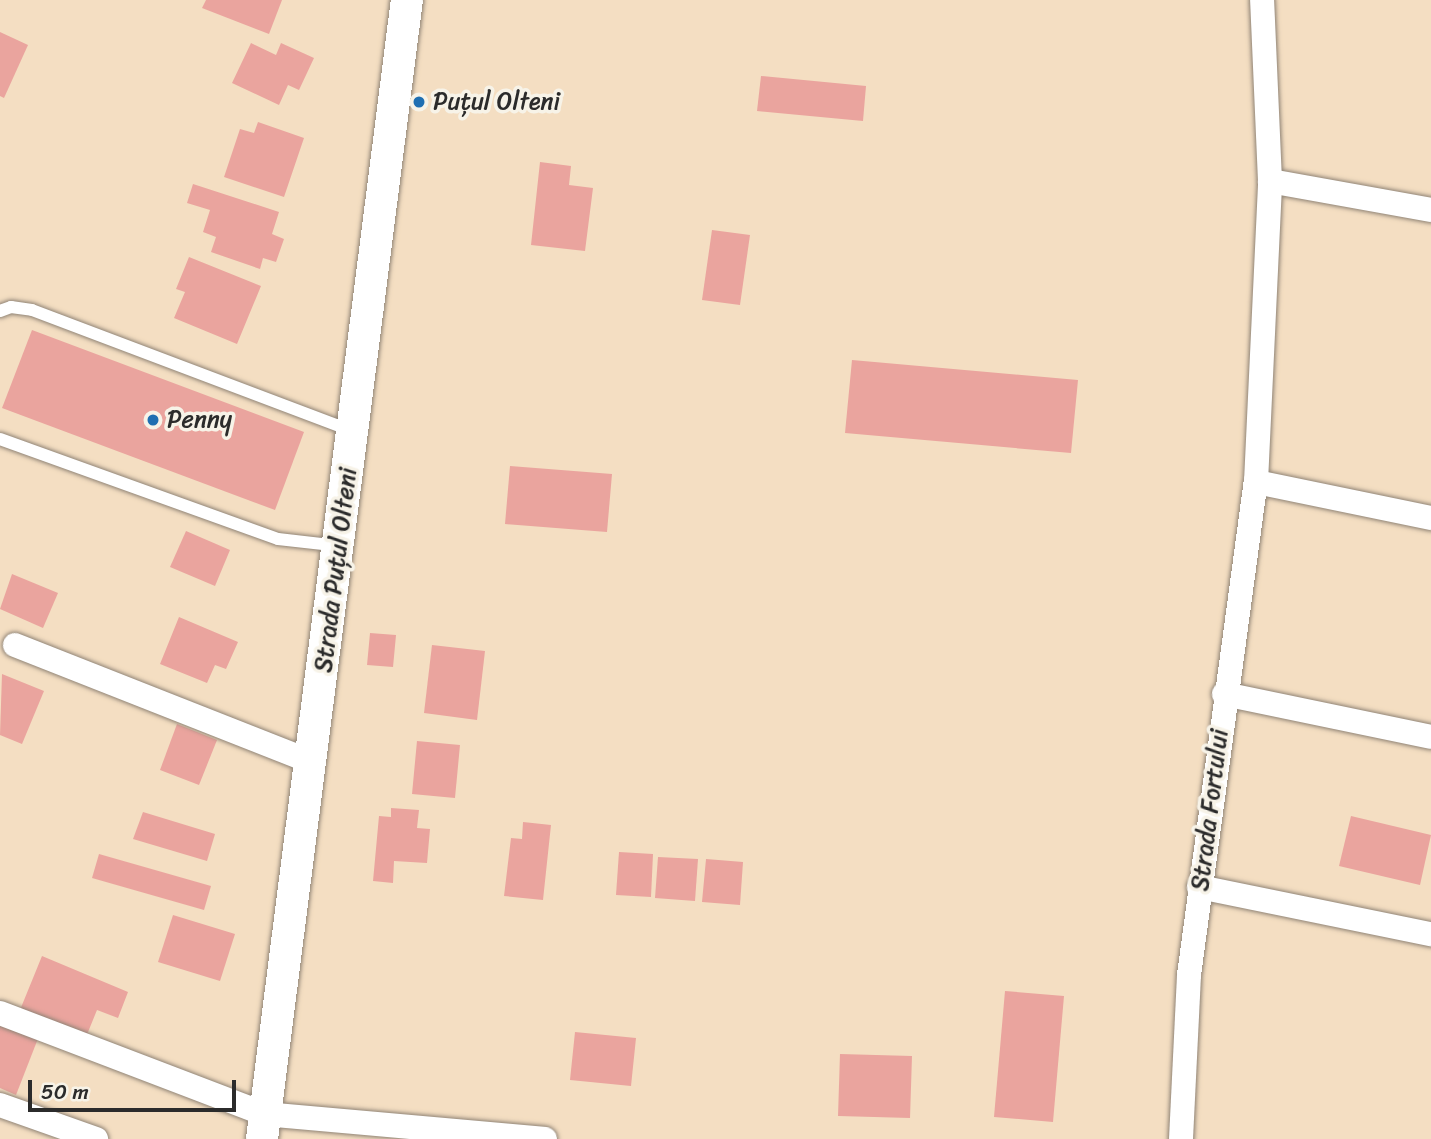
<!DOCTYPE html>
<meta charset="utf-8">
<style>
body{margin:0}
#map{position:relative;width:1431px;height:1139px;overflow:hidden;background:#f4dec2;font-family:Sriracha,sans-serif}
div>[style]{position:absolute}
[style*='--x']{left:calc(var(--x)*1px);top:calc(var(--y)*1px);width:calc(var(--w)*1px);rotate:calc(var(--a)*1deg)}
.building>*{inset:0;background:#eaa49e}
.roads{filter:drop-shadow(0 0 2px #908476) drop-shadow(0 0 2px #908476)}
.service>*{height:12px;margin:-6px;padding:0 6px;transform-origin:6px;border-radius:6px;background:#fff}
.minor>*{height:24px;margin:-12px;padding:0 12px;transform-origin:12px;border-radius:12px;background:#fff}
.tertiary>*{height:32px;margin:-16px;padding:0 16px;transform-origin:16px;border-radius:16px;background:#fff}
.dots>*{width:19px;height:19px;translate:-50% -50%;box-sizing:border-box;border:4px solid #f7f3e8;border-radius:50%}
span{translate:-50% -50%;white-space:nowrap;text-align:center;line-height:1.15;-webkit-text-stroke:7px #f7f3e8;paint-order:stroke}
.poi-label{font-size:24px;color:#2b2b2b}
.left{translate:0 -50%;text-align:left}
.street-label{font-size:24px;color:#2b2b2b}
.scale{position:absolute;left:28px;top:1080px;width:208px;height:32px;box-sizing:border-box;border:4px solid #2b2b2b;border-top:0;padding-left:9px;font-size:21px;line-height:24px;white-space:nowrap;color:#2b2b2b;-webkit-text-stroke:5px #f7f3e8;paint-order:stroke}
</style>
<div id="map">
<div class="building">
<div style="clip-path:polygon(206px 0,282px 0,269px 34px,202px 8px)"></div>
<div style="clip-path:polygon(0 32px,28px 45px,4px 98px,0 96px)"></div>
<div style="clip-path:polygon(251px 43px,276px 55px,281px 43px,314px 58px,299px 90px,288px 85px,279px 105px,232px 83px)"></div>
<div style="clip-path:polygon(761px 76px,866px 86px,863px 121px,757px 111px)"></div>
<div style="clip-path:polygon(258px 122px,304px 138px,284px 197px,224px 177px,240px 129px,254px 133px)"></div>
<div style="clip-path:polygon(540px 162px,571px 166px,569px 185px,593px 188px,585px 251px,531px 245px)"></div>
<div style="clip-path:polygon(193px 184px,279px 212px,272px 234px,284px 239px,276px 262px,263px 258px,260px 269px,211px 252px,216px 237px,203px 232px,210px 210px,187px 203px)"></div>
<div style="clip-path:polygon(712px 230px,750px 235px,740px 305px,702px 300px)"></div>
<div style="clip-path:polygon(189px 257px,261px 286px,237px 344px,174px 318px,185px 292px,176px 289px)"></div>
<div style="clip-path:polygon(32px 330px,304px 432px,275px 510px,2px 408px)"></div>
<div style="clip-path:polygon(852px 360px,1078px 380px,1071px 453px,845px 433px)"></div>
<div style="clip-path:polygon(510px 466px,612px 474px,607px 532px,505px 524px)"></div>
<div style="clip-path:polygon(186px 531px,230px 550px,215px 586px,170px 567px)"></div>
<div style="clip-path:polygon(12px 574px,58px 593px,43px 628px,0 609px)"></div>
<div style="clip-path:polygon(179px 617px,238px 642px,226px 669px,215px 665px,207px 683px,160px 664px)"></div>
<div style="clip-path:polygon(370px 633px,396px 635px,393px 667px,367px 665px)"></div>
<div style="clip-path:polygon(432px 645px,485px 651px,477px 720px,424px 713px)"></div>
<div style="clip-path:polygon(2px 674px,44px 691px,22px 744px,0 735px)"></div>
<div style="clip-path:polygon(177px 724px,217px 740px,199px 785px,160px 770px)"></div>
<div style="clip-path:polygon(417px 741px,460px 745px,455px 798px,412px 794px)"></div>
<div style="clip-path:polygon(391px 808px,419px 810px,417px 828px,430px 829px,427px 863px,394px 861px,393px 883px,373px 881px,379px 816px,391px 817px)"></div>
<div style="clip-path:polygon(143px 812px,215px 834px,207px 861px,133px 839px)"></div>
<div style="clip-path:polygon(1351px 816px,1431px 835px,1420px 885px,1339px 866px)"></div>
<div style="clip-path:polygon(523px 822px,551px 825px,543px 900px,504px 896px,511px 838px,522px 839px)"></div>
<div style="clip-path:polygon(619px 852px,653px 854px,651px 897px,616px 895px)"></div>
<div style="clip-path:polygon(99px 854px,211px 886px,204px 910px,92px 878px)"></div>
<div style="clip-path:polygon(658px 857px,698px 859px,695px 901px,655px 898px)"></div>
<div style="clip-path:polygon(706px 859px,743px 862px,740px 905px,702px 902px)"></div>
<div style="clip-path:polygon(173px 915px,235px 934px,220px 981px,158px 962px)"></div>
<div style="clip-path:polygon(42px 956px,128px 992px,118px 1018px,97px 1010px,86px 1037px,20px 1010px)"></div>
<div style="clip-path:polygon(1005px 991px,1064px 996px,1053px 1122px,994px 1117px)"></div>
<div style="clip-path:polygon(0 1021px,39px 1036px,16px 1095px,0 1088px)"></div>
<div style="clip-path:polygon(575px 1032px,636px 1038px,631px 1086px,570px 1080px)"></div>
<div style="clip-path:polygon(840px 1054px,912px 1056px,910px 1118px,838px 1116px)"></div>
</div>
<div class="roads">
<div class="service">
<div style="--x:0;--y:311;--w:12;--a:-20"></div>
<div style="--x:11;--y:307;--w:21;--a:8"></div>
<div style="--x:32;--y:310;--w:343;--a:20.7"></div>
<div style="--x:0;--y:439;--w:295;--a:19.8"></div>
<div style="--x:278;--y:539;--w:61;--a:6.5"></div>
</div>
<div class="minor">
<div style="--x:1270;--y:181;--w:164;--a:10.2"></div>
<div style="--x:1256;--y:482;--w:179;--a:11.6"></div>
<div style="--x:15;--y:645;--w:319;--a:21.5"></div>
<div style="--x:1224;--y:694;--w:211;--a:11.7"></div>
<div style="--x:1199;--y:887;--w:237;--a:11.5"></div>
<div style="--x:0;--y:1013;--w:284;--a:20.9"></div>
<div style="--x:265;--y:1114;--w:281;--a:5.1"></div>
<div style="--x:0;--y:1105;--w:102;--a:19.5"></div>
<div style="--x:1181;--y:1139;--w:164;--a:-87.2"></div>
<div style="--x:1189;--y:975;--w:498;--a:-82.3"></div>
<div style="--x:1256;--y:482;--w:301;--a:-87.3"></div>
<div style="--x:1270;--y:181;--w:181;--a:-92.5"></div>
</div>
<div class="tertiary">
<div style="--x:262;--y:1139;--w:1148;--a:-82.75"></div>
</div>
</div>
<div class="dots">
<div style="left:419px;top:102px;background:#1f6fb2"></div>
<div style="left:153px;top:420px;background:#1f6fb2"></div>
</div>
<div class="poi-label">
<span class="left" style="left:433px;top:102px">Puțul Olteni</span>
<span class="left" style="left:167px;top:420px">Penny</span>
</div>
<div class="street-label">
<span style="left:336px;top:570px;rotate:-83deg">Strada Puțul Olteni</span>
<span style="left:1210px;top:810px;rotate:-83deg">Strada Fortului</span>
</div>
<div class="scale">50 m</div>
</div>
